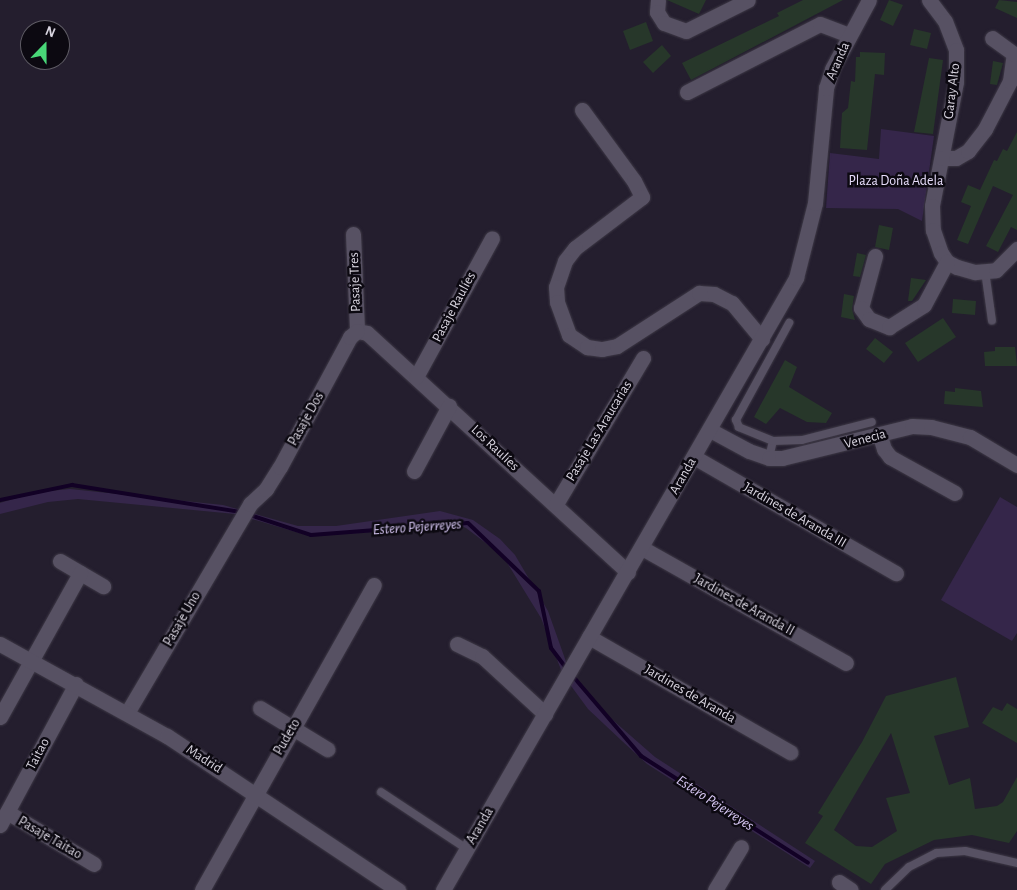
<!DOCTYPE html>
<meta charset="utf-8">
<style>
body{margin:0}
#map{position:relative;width:1017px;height:890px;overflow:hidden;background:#241e2e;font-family:"Alegreya Sans",sans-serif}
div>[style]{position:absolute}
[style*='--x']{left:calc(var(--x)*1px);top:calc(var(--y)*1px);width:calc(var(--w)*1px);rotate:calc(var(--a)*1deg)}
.green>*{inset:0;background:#35264a}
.stream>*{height:4px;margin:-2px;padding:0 2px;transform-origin:2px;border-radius:2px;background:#120125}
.building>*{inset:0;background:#27372a}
.roads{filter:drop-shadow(0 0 1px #3e3946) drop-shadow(0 0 1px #3e3946)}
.service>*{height:8px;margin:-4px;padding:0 4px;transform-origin:4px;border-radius:4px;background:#575163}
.minor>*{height:15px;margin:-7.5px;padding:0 7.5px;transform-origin:7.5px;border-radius:7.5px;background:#575163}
.tertiary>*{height:15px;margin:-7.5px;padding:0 7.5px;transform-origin:7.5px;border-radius:7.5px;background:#575163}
span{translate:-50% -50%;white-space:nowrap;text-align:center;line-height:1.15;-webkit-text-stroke:5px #0c0911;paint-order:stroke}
.street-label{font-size:14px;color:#d9d5e0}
.park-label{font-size:14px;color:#e6dcfa}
.water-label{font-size:15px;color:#d7c7f4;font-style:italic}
.north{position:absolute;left:20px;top:20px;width:50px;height:50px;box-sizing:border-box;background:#0c0911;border:1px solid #5e5b64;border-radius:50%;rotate:22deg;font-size:14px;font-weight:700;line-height:20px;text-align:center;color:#d9d5e0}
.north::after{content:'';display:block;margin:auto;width:18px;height:22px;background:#49d778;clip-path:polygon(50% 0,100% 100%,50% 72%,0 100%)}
</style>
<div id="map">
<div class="green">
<div style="clip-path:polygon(881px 129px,934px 136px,922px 221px,898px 209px,826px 208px,830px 153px,879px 159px)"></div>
<div style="clip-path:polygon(70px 489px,223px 505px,298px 526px,336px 526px,440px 511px,473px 520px,500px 539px,515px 555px,548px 611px,569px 670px,599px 708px,655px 757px,815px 861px,810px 868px,647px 764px,622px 741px,588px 709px,563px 675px,541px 618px,503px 556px,466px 528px,454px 523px,429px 522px,362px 533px,306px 535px,235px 514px,78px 499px,48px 502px,0 514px,0 503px,3px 502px,39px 492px)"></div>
<div style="clip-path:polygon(1000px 497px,1017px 507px,1017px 633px,1012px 641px,941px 600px)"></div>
</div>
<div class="stream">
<div style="--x:0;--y:500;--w:74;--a:-11.8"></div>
<div style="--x:72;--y:485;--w:170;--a:9.1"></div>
<div style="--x:247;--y:514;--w:67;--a:18.2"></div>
<div style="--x:311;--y:535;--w:157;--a:-4.4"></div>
<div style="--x:468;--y:523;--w:98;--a:43.8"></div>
<div style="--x:539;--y:591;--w:58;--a:78.1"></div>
<div style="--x:551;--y:648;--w:26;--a:53"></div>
<div style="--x:571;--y:674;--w:108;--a:49.5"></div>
<div style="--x:641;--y:756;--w:198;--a:32.6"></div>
</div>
<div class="building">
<div style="clip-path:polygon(667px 0,706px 0,699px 14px)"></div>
<div style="clip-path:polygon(803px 0,843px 0,691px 80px,682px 63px,779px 16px,777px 13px)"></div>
<div style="clip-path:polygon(889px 0,903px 5px,893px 26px,880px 20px)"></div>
<div style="clip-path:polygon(999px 0,1017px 2px,1017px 18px,995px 8px)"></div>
<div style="clip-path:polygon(646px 22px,653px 41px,630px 50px,623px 31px)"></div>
<div style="clip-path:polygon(914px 29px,931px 33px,927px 49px,910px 45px)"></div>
<div style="clip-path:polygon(662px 45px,671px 56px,653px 73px,643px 62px)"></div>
<div style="clip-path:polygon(860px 52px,885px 53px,884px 75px,875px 74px,867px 150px,840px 148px,842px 113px,848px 108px,851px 81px,855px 82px,856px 57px,860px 57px)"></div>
<div style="clip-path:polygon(929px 58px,943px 60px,933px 134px,914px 132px)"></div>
<div style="clip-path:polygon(993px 61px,1003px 63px,997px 85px,990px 84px)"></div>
<div style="clip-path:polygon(1017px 132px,1017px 230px,1011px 227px,998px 252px,986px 246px,1013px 195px,993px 186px,968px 244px,957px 240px,971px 206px,961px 202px,968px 185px,980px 190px,994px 160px,997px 161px,1003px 149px,1007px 151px)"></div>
<div style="clip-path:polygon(879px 225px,893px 228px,889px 250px,875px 247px)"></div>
<div style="clip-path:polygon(857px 253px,866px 255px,860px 277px,853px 276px)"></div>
<div style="clip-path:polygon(911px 278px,926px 280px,912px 301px,908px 301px)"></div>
<div style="clip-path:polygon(844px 294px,854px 296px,852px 309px,855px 320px,841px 317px)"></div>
<div style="clip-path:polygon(953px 299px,976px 301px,975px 315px,952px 313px)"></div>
<div style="clip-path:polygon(943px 318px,956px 337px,918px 362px,905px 343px)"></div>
<div style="clip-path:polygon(875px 338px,893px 352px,884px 363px,866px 349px)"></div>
<div style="clip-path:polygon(995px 347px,1015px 347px,1017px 366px,985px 366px,984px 352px,995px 351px)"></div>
<div style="clip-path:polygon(785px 360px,797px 367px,789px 387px,832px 413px,826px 423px,807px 422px,780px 408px,766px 424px,754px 417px)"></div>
<div style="clip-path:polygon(955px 388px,981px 391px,983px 407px,944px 404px,945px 391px,955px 392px)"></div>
<div style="clip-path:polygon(evenodd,956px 677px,969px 727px,934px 736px,949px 785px,970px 778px,975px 809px,997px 806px,1003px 802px,1017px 777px,1017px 831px,1009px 843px,972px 835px,934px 840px,885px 864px,871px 884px,805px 843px,823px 816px,818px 813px,862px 742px,886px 696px,956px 677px,891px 733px,910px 793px,886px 798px,897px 831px,872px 847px,856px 846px,834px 830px,891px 733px)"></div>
<div style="clip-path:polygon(1007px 703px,1017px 709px,1017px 743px,982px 723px,993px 707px,1002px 711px)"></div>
</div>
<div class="roads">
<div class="service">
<div style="--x:985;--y:271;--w:50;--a:82"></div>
<div style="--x:773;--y:441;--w:37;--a:-158"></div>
<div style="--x:739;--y:427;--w:8;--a:-113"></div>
<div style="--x:736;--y:420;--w:111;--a:-61.3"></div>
<div style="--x:769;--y:458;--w:17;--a:-77"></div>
<div style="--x:773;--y:441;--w:29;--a:-2"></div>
<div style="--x:802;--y:440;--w:72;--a:-14.4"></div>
<div style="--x:381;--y:792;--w:103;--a:33.5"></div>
<div style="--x:885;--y:890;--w:33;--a:-44"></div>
<div style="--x:909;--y:867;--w:31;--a:-27"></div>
<div style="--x:937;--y:853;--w:28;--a:-4"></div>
<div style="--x:965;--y:851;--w:53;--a:13"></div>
</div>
<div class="minor">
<div style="--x:658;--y:0;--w:12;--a:95"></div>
<div style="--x:657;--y:12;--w:13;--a:58"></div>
<div style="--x:664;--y:23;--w:23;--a:20"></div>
<div style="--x:686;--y:31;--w:69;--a:-26.6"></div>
<div style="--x:929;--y:0;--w:26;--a:53"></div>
<div style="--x:945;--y:21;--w:31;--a:69"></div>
<div style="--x:956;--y:50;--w:32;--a:90"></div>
<div style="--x:956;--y:82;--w:126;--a:101"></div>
<div style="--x:932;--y:206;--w:24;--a:88"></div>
<div style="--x:933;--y:230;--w:24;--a:71"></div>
<div style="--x:941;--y:253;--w:11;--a:56"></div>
<div style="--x:947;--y:262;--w:11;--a:27"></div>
<div style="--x:957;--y:267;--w:19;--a:16"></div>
<div style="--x:975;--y:272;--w:21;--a:-5"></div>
<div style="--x:996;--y:270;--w:30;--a:-45"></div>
<div style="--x:687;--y:92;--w:149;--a:-27.1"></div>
<div style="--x:820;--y:24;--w:31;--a:21"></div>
<div style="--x:582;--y:110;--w:88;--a:53.8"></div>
<div style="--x:634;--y:181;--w:18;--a:63"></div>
<div style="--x:642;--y:197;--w:84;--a:142.7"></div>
<div style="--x:575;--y:248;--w:16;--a:128"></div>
<div style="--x:565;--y:261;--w:28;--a:109"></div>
<div style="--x:556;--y:287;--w:15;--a:86"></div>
<div style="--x:557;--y:302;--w:35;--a:70"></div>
<div style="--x:569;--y:335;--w:22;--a:34"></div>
<div style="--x:587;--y:347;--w:15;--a:8"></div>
<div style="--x:602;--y:349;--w:15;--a:-11"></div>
<div style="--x:617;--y:346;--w:98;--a:-32.9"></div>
<div style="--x:699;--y:293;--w:15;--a:4"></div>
<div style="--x:714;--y:294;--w:20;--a:27"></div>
<div style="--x:732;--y:303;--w:47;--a:50.2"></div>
<div style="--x:942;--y:158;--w:14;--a:0"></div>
<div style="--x:956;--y:158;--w:14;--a:-30"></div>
<div style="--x:968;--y:151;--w:28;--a:-52"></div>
<div style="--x:985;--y:129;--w:54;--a:-62.5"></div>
<div style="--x:1010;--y:81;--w:27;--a:-82"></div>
<div style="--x:1014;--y:54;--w:27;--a:-144"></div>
<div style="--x:353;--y:234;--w:97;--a:87.6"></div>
<div style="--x:875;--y:256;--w:54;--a:105.1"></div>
<div style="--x:861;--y:308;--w:14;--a:54"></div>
<div style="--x:869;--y:319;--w:22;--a:22"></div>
<div style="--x:889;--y:327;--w:41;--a:-32.2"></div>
<div style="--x:924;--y:305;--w:49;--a:-61.9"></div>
<div style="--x:357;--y:331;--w:10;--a:11"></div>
<div style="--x:367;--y:333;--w:354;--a:42.5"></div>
<div style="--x:416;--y:377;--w:158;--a:-61.3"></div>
<div style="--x:710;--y:430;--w:44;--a:28.3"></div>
<div style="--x:749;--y:451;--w:21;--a:19"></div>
<div style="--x:769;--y:458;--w:13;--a:0"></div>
<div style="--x:782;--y:458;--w:134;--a:-13.8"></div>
<div style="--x:912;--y:426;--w:19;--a:3"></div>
<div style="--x:931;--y:427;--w:40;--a:14.4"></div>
<div style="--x:970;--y:437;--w:55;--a:30.8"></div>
<div style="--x:880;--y:436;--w:14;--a:73"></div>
<div style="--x:884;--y:449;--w:10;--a:53"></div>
<div style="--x:890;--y:457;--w:74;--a:29"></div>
<div style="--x:694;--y:457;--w:233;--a:29.9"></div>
<div style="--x:414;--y:471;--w:74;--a:-61.7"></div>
<div style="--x:556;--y:504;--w:170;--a:-59.2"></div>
<div style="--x:642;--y:548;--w:234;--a:29.4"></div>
<div style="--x:60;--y:561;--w:50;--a:30.2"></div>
<div style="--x:589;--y:637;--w:232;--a:29.8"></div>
<div style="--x:457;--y:644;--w:28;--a:26"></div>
<div style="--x:482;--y:656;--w:86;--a:42.6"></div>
<div style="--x:260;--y:708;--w:79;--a:31.5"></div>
<div style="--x:127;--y:713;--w:243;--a:-59.5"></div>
<div style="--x:250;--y:504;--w:22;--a:-43"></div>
<div style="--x:266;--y:489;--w:26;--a:-58"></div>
<div style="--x:280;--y:467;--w:148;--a:-61.7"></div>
<div style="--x:350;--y:337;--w:9;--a:-41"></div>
<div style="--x:0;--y:717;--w:165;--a:-60.9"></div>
<div style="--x:7;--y:812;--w:101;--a:30.9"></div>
<div style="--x:0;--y:825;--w:160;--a:-61.7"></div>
<div style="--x:839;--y:882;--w:14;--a:34"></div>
<div style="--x:202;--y:890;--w:350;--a:-60.6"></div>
<div style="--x:443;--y:890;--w:707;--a:-60.02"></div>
<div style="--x:796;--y:278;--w:77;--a:-75.8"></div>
<div style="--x:815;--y:203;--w:116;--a:-84.5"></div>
<div style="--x:826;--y:88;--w:20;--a:-72"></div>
<div style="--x:832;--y:69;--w:78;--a:-61.8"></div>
<div style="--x:715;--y:890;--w:50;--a:-58.8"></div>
</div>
<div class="tertiary">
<div style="--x:0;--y:644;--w:191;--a:28.9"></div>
<div style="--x:167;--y:736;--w:278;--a:33.7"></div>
</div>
</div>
<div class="street-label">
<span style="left:838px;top:61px;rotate:-66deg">Aranda</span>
<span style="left:952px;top:91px;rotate:-83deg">Garay Alto</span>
<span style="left:355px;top:282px;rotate:-92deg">Pasaje Tres</span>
<span style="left:454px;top:307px;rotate:-62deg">Pasaje Raulíes</span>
<span style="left:306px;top:419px;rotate:-61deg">Pasaje Dos</span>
<span style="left:599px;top:431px;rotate:-59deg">Pasaje Las Araucarias</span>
<span style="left:865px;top:439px;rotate:-15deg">Venecia</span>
<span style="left:495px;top:448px;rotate:43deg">Los Raulíes</span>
<span style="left:683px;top:476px;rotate:-60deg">Aranda</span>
<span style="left:795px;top:515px;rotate:30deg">Jardines de Aranda III</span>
<span style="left:744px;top:605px;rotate:29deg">Jardines de Aranda II</span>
<span style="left:182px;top:619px;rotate:-60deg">Pasaje Uno</span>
<span style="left:690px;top:694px;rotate:30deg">Jardines de Aranda</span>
<span style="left:287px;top:737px;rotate:-60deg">Pudeto</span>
<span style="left:38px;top:754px;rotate:-62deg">Taitao</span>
<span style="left:204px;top:759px;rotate:33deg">Madrid</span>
<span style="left:480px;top:826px;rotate:-60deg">Aranda</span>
<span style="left:50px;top:838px;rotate:30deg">Pasaje Taitao</span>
</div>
<div class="park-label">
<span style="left:896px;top:181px">Plaza Doña Adela</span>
</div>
<div class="water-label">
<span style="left:417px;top:527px;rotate:-4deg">Estero Pejerreyes</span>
<span style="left:715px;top:803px;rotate:33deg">Estero Pejerreyes</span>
</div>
<div class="north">N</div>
</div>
